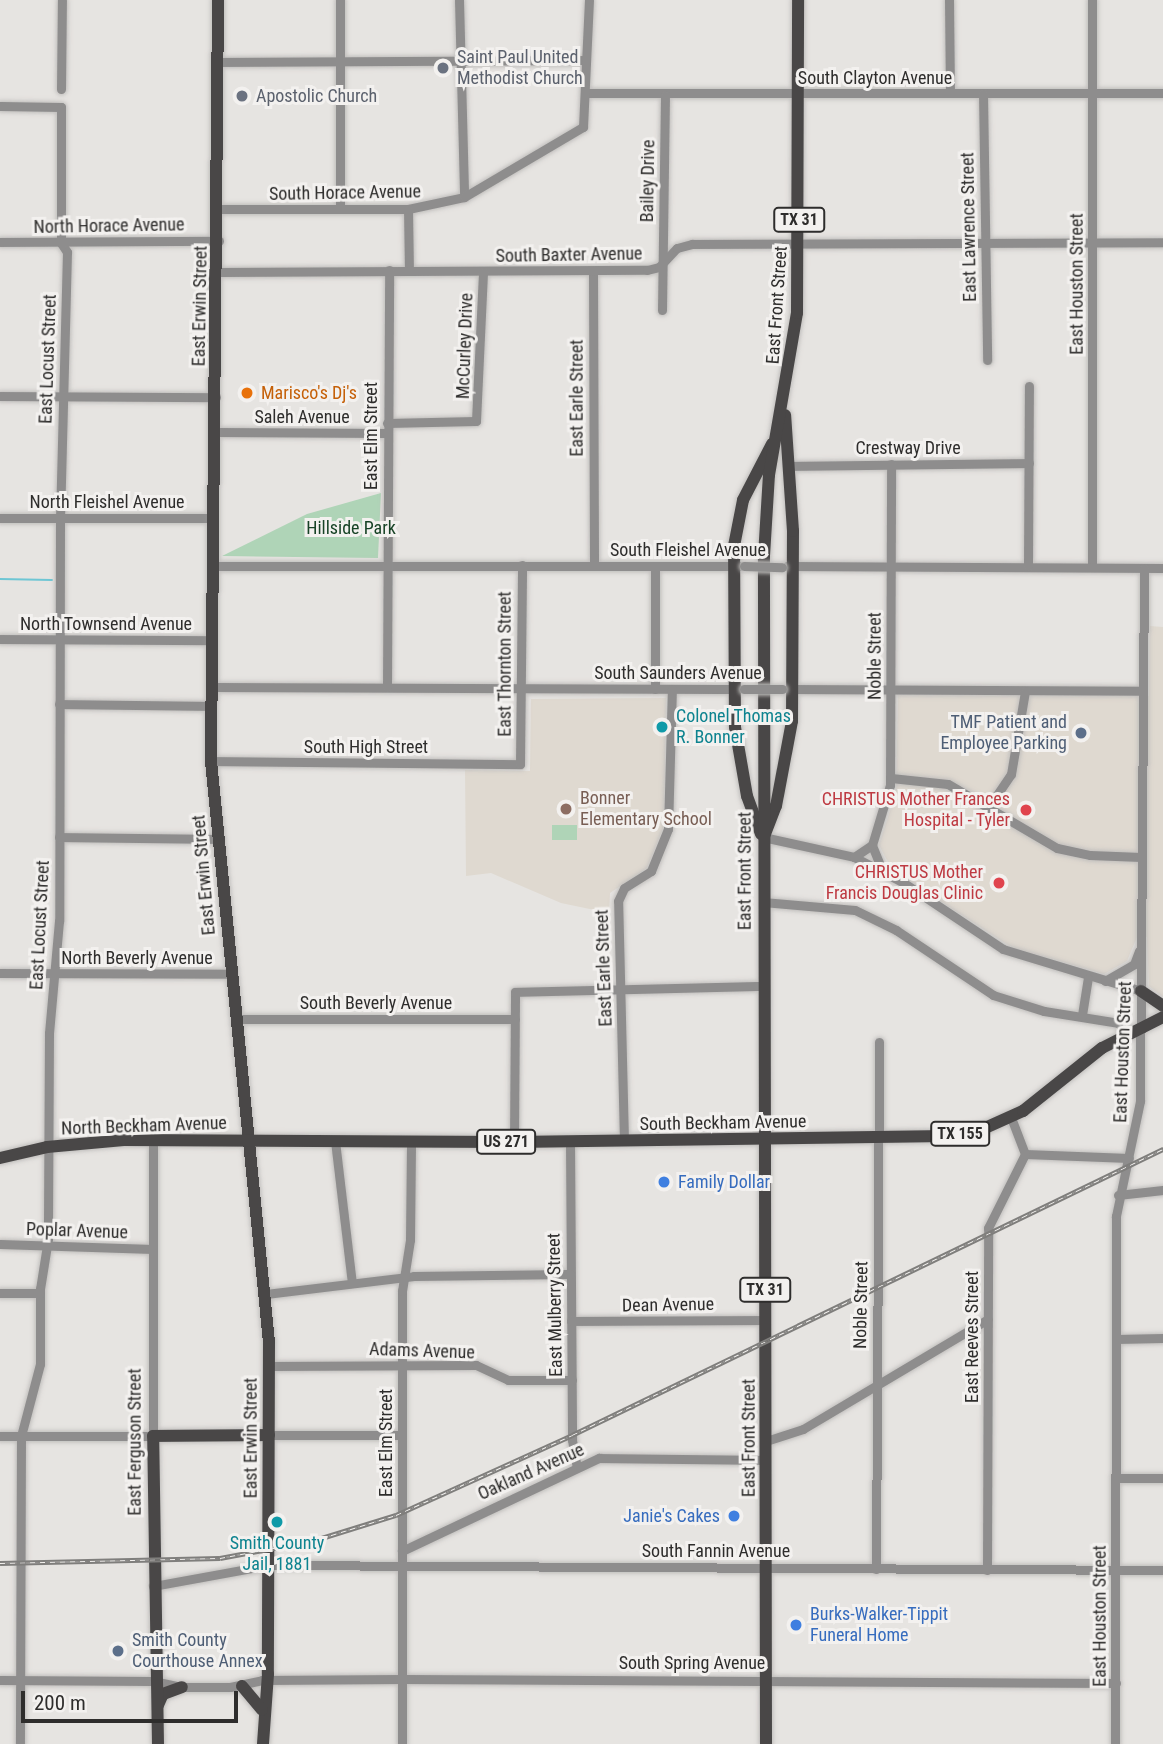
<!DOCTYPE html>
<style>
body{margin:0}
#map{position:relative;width:1163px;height:1744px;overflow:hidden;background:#e6e4e1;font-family:"Roboto Condensed",sans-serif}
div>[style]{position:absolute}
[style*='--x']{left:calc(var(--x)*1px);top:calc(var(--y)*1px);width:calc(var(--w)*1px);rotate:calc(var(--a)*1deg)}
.built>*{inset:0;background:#dfd9d0}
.green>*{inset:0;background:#afd4b7}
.stream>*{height:2px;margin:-1px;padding:0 1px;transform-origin:1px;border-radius:1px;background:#6ec6d4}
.roads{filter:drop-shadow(0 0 2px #c1bfbd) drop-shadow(0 0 2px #c1bfbd)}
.minor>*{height:9px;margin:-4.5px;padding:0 4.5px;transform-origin:4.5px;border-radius:4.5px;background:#8e8d8d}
.major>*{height:12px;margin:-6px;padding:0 6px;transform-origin:6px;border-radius:6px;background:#494747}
.rail>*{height:4.5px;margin-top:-2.25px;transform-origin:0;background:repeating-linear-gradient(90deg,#f3f1ef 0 5px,#7f7e7c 0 10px);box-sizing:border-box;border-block:2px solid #7f7e7c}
.bridges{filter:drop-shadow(0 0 2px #c1bfbd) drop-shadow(0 0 2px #c1bfbd)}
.minor-bridge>*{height:9px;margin:-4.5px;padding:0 4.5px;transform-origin:4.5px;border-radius:4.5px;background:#8e8d8d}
.dots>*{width:19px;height:19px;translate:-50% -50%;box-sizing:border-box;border:4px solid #f3f1ef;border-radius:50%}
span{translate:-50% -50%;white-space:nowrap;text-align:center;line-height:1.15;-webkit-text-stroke:6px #f3f1ef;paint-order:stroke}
.shield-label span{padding:2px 5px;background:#f3f1ef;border:2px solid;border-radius:5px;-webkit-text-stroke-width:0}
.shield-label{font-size:16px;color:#2e2d2c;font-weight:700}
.worship-label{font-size:18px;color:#5b616d}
.left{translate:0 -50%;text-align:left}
.street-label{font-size:18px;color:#2e2d2c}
.food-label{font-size:18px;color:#c56008}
.park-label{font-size:18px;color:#174326}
.culture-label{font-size:18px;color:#0d838f}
.service-label{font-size:18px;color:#4e5e75}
.right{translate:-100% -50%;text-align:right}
.education-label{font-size:18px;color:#785e54}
.health-label{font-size:18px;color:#be3a42}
.shop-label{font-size:18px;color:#366cbe}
.scale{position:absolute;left:21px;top:1691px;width:217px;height:32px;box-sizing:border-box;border:4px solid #2e2d2c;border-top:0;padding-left:9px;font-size:21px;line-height:24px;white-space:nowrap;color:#2e2d2c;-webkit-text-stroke:5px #f3f1ef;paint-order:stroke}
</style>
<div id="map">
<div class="built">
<div style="clip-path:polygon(1150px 626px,1163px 627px,1163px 997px,1149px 986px,1147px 937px,1137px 937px,1127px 961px,1104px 974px,1013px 948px,892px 870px,879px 845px,896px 792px,898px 695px,1149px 696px)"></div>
<div style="clip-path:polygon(666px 698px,664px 826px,647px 868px,610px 893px,609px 913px,561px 903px,491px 873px,466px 876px,465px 770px,530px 771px,531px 699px)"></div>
</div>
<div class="green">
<div style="clip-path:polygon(381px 493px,378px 558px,222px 556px,307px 514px)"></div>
<div style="clip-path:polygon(552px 825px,577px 825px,577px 840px,552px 840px)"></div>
</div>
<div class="stream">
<div style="--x:0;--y:579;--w:52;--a:1.1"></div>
</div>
<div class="roads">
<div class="minor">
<div style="--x:340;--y:0;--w:209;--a:90"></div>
<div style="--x:459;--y:0;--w:197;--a:88.5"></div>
<div style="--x:949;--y:0;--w:93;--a:89.4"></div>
<div style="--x:1092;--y:0;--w:567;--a:90"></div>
<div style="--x:219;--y:62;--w:367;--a:-0.3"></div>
<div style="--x:61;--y:89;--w:89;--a:-89.4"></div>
<div style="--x:586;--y:93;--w:577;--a:0"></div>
<div style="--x:983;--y:93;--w:267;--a:89.1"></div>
<div style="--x:0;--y:106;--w:61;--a:0.9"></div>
<div style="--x:61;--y:107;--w:136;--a:90"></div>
<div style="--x:61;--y:243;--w:11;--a:56"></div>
<div style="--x:67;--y:252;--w:266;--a:91.5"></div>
<div style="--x:60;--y:518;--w:403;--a:90.1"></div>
<div style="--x:59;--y:921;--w:112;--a:95.1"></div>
<div style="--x:49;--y:1033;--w:206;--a:90.3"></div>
<div style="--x:48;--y:1239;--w:51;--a:99.1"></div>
<div style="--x:40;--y:1289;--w:75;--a:90"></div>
<div style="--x:40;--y:1364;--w:74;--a:104.8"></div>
<div style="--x:21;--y:1436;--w:308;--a:90.2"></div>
<div style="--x:220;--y:209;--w:188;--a:0"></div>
<div style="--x:408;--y:209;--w:57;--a:-12.1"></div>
<div style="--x:464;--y:197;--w:138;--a:-30.5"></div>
<div style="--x:583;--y:127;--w:127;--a:-87.3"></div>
<div style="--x:408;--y:209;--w:62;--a:89.1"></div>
<div style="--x:0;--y:242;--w:219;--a:-0.3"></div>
<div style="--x:593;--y:271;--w:295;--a:89.8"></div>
<div style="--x:219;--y:272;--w:428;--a:-0.3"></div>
<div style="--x:647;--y:270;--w:12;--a:-14"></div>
<div style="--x:659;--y:267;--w:26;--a:-47"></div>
<div style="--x:677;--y:248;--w:16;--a:-15"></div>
<div style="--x:692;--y:244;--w:471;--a:-0.2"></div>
<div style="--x:662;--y:310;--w:215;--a:-89.2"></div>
<div style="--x:0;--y:396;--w:216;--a:0.3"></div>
<div style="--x:387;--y:423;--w:89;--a:-1.3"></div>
<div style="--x:476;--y:421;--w:149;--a:-87.3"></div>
<div style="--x:216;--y:432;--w:171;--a:0.3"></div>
<div style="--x:788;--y:466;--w:241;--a:-0.7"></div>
<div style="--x:0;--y:518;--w:214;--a:0"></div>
<div style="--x:213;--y:566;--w:527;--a:0"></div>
<div style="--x:787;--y:566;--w:376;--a:0.3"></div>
<div style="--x:1028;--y:566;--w:180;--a:-89.7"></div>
<div style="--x:0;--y:639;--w:213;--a:0.3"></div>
<div style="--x:212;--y:687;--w:527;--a:0.22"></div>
<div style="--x:387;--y:687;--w:417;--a:-89.7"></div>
<div style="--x:655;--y:689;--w:123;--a:-90"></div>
<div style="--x:788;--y:689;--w:355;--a:0.3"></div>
<div style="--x:59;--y:704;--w:153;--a:0.7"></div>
<div style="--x:211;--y:761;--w:309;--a:0.6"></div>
<div style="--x:520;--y:764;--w:199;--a:-89.4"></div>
<div style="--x:891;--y:778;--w:57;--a:6"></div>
<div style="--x:948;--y:784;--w:126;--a:30.4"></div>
<div style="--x:1057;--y:848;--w:34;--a:12"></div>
<div style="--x:1090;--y:855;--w:51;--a:2.2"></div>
<div style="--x:988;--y:808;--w:41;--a:-55.9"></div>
<div style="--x:1011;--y:774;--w:84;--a:-80.4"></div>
<div style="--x:59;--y:837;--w:159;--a:0.7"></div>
<div style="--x:763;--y:837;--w:93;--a:12.4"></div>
<div style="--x:854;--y:857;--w:56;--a:27.5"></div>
<div style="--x:904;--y:883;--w:119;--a:33.7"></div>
<div style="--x:1003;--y:949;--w:144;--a:16.9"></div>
<div style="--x:854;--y:857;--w:22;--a:-34"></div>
<div style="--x:882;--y:870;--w:27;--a:-112"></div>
<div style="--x:872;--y:845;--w:63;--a:-73.3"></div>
<div style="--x:890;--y:785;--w:321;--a:-89.8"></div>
<div style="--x:763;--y:902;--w:92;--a:5"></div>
<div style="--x:855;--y:910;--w:46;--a:26"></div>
<div style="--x:896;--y:930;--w:117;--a:33.8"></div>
<div style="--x:993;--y:995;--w:53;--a:17.4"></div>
<div style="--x:1044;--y:1011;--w:76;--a:9.1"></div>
<div style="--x:1119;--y:1023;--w:13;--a:61"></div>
<div style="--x:0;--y:973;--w:232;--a:0.2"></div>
<div style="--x:1105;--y:981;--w:34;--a:-30"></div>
<div style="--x:1134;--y:964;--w:14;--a:-69"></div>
<div style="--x:1082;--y:1015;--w:37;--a:-81"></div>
<div style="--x:237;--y:1019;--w:278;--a:0"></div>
<div style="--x:335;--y:1141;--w:143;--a:83.2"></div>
<div style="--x:570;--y:1141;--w:299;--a:89.6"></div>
<div style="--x:572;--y:1440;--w:28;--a:80"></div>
<div style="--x:624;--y:1141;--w:240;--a:-91.4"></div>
<div style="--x:618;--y:901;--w:14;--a:-65"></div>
<div style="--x:624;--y:888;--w:32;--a:-32"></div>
<div style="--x:651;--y:871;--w:45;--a:-68"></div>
<div style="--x:668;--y:829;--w:140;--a:-88.4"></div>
<div style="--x:514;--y:1142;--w:150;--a:-89.6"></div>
<div style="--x:515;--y:992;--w:248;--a:-1.4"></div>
<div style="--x:1025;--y:1154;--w:104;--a:2.2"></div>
<div style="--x:1118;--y:1195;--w:45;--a:-6.3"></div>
<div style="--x:0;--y:1244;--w:153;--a:1.9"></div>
<div style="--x:0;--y:1293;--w:40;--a:0"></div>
<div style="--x:266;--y:1294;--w:149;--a:-6.9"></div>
<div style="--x:414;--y:1276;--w:156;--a:-0.7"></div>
<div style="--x:571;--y:1321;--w:194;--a:-0.3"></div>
<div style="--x:1116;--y:1339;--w:47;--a:-1.2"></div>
<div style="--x:269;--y:1366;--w:207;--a:-0.3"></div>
<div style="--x:476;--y:1365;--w:35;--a:25"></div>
<div style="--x:508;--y:1380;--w:64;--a:0"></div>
<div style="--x:269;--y:1435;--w:133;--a:0"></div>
<div style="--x:0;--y:1436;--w:153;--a:0"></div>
<div style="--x:153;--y:1436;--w:296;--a:-90"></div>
<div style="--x:766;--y:1441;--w:39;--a:-18"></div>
<div style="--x:803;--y:1429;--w:215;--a:-30.7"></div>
<div style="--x:1116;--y:1478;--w:47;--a:0"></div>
<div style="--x:402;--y:1551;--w:218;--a:-25.3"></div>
<div style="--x:599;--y:1458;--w:167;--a:0.7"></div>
<div style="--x:876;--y:1569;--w:527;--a:-89.67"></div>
<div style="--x:987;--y:1570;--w:342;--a:-89.8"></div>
<div style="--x:988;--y:1228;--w:83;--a:-63.4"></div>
<div style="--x:1025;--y:1154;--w:40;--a:-111"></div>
<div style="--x:153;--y:1586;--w:118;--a:-10.3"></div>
<div style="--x:269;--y:1565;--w:894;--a:0.32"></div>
<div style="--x:0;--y:1680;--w:153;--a:0.4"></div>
<div style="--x:153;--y:1681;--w:30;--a:12"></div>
<div style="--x:182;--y:1687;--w:48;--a:0"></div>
<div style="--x:230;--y:1687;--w:33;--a:-12"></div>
<div style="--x:262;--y:1680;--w:140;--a:-0.4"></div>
<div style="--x:402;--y:1679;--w:714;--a:0.32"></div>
<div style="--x:402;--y:1744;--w:453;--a:-90"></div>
<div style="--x:402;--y:1291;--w:52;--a:-81.1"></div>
<div style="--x:410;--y:1240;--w:98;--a:-89.4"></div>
<div style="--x:1115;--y:1744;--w:528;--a:-89.89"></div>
<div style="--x:1116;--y:1216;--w:117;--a:-78.2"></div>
<div style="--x:1140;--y:1101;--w:533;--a:-89.57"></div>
</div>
<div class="major">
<div style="--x:218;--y:0;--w:761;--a:90.53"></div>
<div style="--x:211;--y:761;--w:584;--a:84.3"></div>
<div style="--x:269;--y:1342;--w:332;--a:90.2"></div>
<div style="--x:268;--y:1674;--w:70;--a:94.1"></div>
<div style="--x:761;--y:834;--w:40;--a:-110.2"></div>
<div style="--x:747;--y:796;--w:70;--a:-99.9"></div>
<div style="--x:735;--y:727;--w:181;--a:-90.3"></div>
<div style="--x:734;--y:546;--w:47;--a:-78.9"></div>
<div style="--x:743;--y:500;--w:63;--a:-62.6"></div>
<div style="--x:765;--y:834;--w:30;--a:-69"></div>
<div style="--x:776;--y:806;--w:86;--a:-79.3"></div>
<div style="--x:792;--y:721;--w:190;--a:-89.7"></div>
<div style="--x:793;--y:531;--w:116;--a:-93.9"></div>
<div style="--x:1141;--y:991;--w:27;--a:34"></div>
<div style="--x:0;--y:1158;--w:48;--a:-13.2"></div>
<div style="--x:47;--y:1147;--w:77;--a:-5.2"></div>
<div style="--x:124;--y:1140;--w:390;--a:0.3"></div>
<div style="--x:514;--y:1142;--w:433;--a:-0.8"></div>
<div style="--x:947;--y:1136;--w:39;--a:-12"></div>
<div style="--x:985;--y:1128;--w:42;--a:-24.1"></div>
<div style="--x:1023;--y:1111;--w:101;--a:-38.6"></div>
<div style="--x:1102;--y:1048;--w:68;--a:-26.9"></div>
<div style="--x:242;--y:1686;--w:31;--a:50"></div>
<div style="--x:158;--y:1705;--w:12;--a:-66"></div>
<div style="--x:163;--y:1694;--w:20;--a:-20"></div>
<div style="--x:158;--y:1744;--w:308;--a:-90.9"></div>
<div style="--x:153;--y:1436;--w:116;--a:-0.5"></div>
<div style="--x:766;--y:1744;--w:1188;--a:-90.1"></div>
<div style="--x:764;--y:556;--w:81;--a:-86.5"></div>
<div style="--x:769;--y:475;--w:164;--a:-80.2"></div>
<div style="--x:797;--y:313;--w:313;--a:-89.8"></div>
</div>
</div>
<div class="rail">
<div style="--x:0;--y:1563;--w:220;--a:-1.3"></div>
<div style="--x:220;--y:1558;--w:94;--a:-10.5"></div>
<div style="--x:312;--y:1541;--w:88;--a:-17.2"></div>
<div style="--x:396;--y:1515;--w:193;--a:-24.4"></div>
<div style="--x:572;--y:1435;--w:657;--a:-25.82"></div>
</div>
<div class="bridges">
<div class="minor-bridge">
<div style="--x:744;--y:566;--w:38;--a:2"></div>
<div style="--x:744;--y:689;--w:38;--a:0"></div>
</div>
</div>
<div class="dots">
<div style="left:443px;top:68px;background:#6b7280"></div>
<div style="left:242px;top:96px;background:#6b7280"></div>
<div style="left:247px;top:393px;background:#e8710a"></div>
<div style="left:662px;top:727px;background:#0f9aa8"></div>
<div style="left:1081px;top:733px;background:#5c6f8a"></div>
<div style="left:566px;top:809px;background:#8d6e63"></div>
<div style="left:1026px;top:810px;background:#e0444e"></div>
<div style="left:999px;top:883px;background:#e0444e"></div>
<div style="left:664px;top:1182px;background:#3f7fe0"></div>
<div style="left:734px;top:1516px;background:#3f7fe0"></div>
<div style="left:277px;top:1522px;background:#0f9aa8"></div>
<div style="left:796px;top:1625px;background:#3f7fe0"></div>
<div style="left:118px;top:1651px;background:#5c6f8a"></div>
</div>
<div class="shield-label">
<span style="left:799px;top:220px">TX 31</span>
<span style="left:960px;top:1134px">TX 155</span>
<span style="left:506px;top:1142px">US 271</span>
<span style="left:765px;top:1290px">TX 31</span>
</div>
<div class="worship-label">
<span class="left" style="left:457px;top:68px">Saint Paul United<br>Methodist Church</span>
<span class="left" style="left:256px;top:96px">Apostolic Church</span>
</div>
<div class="street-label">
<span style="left:875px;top:78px">South Clayton Avenue</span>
<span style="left:648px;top:181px;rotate:-89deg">Bailey Drive</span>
<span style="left:345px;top:193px;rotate:-1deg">South Horace Avenue</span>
<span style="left:109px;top:226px;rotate:-1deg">North Horace Avenue</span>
<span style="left:969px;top:227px;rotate:-91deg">East Lawrence Street</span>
<span style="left:569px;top:255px;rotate:-1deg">South Baxter Avenue</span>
<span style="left:1077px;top:284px;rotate:-90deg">East Houston Street</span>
<span style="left:777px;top:305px;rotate:-86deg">East Front Street</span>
<span style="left:200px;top:306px;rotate:-89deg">East Erwin Street</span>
<span style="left:465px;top:346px;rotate:-88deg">McCurley Drive</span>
<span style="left:48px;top:359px;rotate:-88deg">East Locust Street</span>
<span style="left:577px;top:398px;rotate:-90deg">East Earle Street</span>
<span style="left:302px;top:417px">Saleh Avenue</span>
<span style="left:371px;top:436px;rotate:-90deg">East Elm Street</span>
<span style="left:908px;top:448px">Crestway Drive</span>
<span style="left:107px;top:502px">North Fleishel Avenue</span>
<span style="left:688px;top:550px">South Fleishel Avenue</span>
<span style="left:106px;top:624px">North Townsend Avenue</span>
<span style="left:875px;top:656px;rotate:-90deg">Noble Street</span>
<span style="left:505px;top:664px;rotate:-90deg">East Thornton Street</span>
<span style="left:678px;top:673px">South Saunders Avenue</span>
<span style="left:366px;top:747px">South High Street</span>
<span style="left:745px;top:871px;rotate:-90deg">East Front Street</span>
<span style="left:204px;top:875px;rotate:-95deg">East Erwin Street</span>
<span style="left:40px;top:925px;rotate:-87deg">East Locust Street</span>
<span style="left:137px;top:958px">North Beverly Avenue</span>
<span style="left:604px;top:968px;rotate:-92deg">East Earle Street</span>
<span style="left:376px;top:1003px">South Beverly Avenue</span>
<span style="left:1123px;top:1052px;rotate:-88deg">East Houston Street</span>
<span style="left:723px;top:1123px;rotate:-1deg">South Beckham Avenue</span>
<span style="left:144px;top:1126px;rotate:-2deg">North Beckham Avenue</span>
<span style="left:77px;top:1231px;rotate:2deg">Poplar Avenue</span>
<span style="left:555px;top:1305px;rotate:-91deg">East Mulberry Street</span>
<span style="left:668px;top:1305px;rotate:-1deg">Dean Avenue</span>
<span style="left:861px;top:1305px;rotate:-89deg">Noble Street</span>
<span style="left:972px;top:1337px;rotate:-90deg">East Reeves Street</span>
<span style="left:422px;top:1351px;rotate:2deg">Adams Avenue</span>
<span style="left:251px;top:1438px;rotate:-90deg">East Erwin Street</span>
<span style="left:749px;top:1438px;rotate:-90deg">East Front Street</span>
<span style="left:135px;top:1442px;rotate:-90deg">East Ferguson Street</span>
<span style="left:386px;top:1443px;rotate:-90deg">East Elm Street</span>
<span style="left:531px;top:1472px;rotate:-24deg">Oakland Avenue</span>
<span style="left:716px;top:1551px">South Fannin Avenue</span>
<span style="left:1100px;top:1616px;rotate:-90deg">East Houston Street</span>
<span style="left:692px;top:1663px">South Spring Avenue</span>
</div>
<div class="food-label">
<span class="left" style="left:261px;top:393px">Marisco's Dj's</span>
</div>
<div class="park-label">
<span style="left:351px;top:528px">Hillside Park</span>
</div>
<div class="culture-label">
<span class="left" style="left:676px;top:727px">Colonel Thomas<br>R. Bonner</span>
<span style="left:277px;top:1554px">Smith County<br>Jail, 1881</span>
</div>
<div class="service-label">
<span class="right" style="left:1067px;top:733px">TMF Patient and<br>Employee Parking</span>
<span class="left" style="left:132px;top:1651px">Smith County<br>Courthouse Annex</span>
</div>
<div class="education-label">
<span class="left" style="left:580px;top:809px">Bonner<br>Elementary School</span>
</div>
<div class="health-label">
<span class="right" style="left:1010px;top:810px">CHRISTUS Mother Frances<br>Hospital - Tyler</span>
<span class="right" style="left:983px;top:883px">CHRISTUS Mother<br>Francis Douglas Clinic</span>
</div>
<div class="shop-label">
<span class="left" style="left:678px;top:1182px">Family Dollar</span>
<span class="right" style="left:720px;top:1516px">Janie's Cakes</span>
<span class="left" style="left:810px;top:1625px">Burks-Walker-Tippit<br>Funeral Home</span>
</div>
<div class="scale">200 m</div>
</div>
